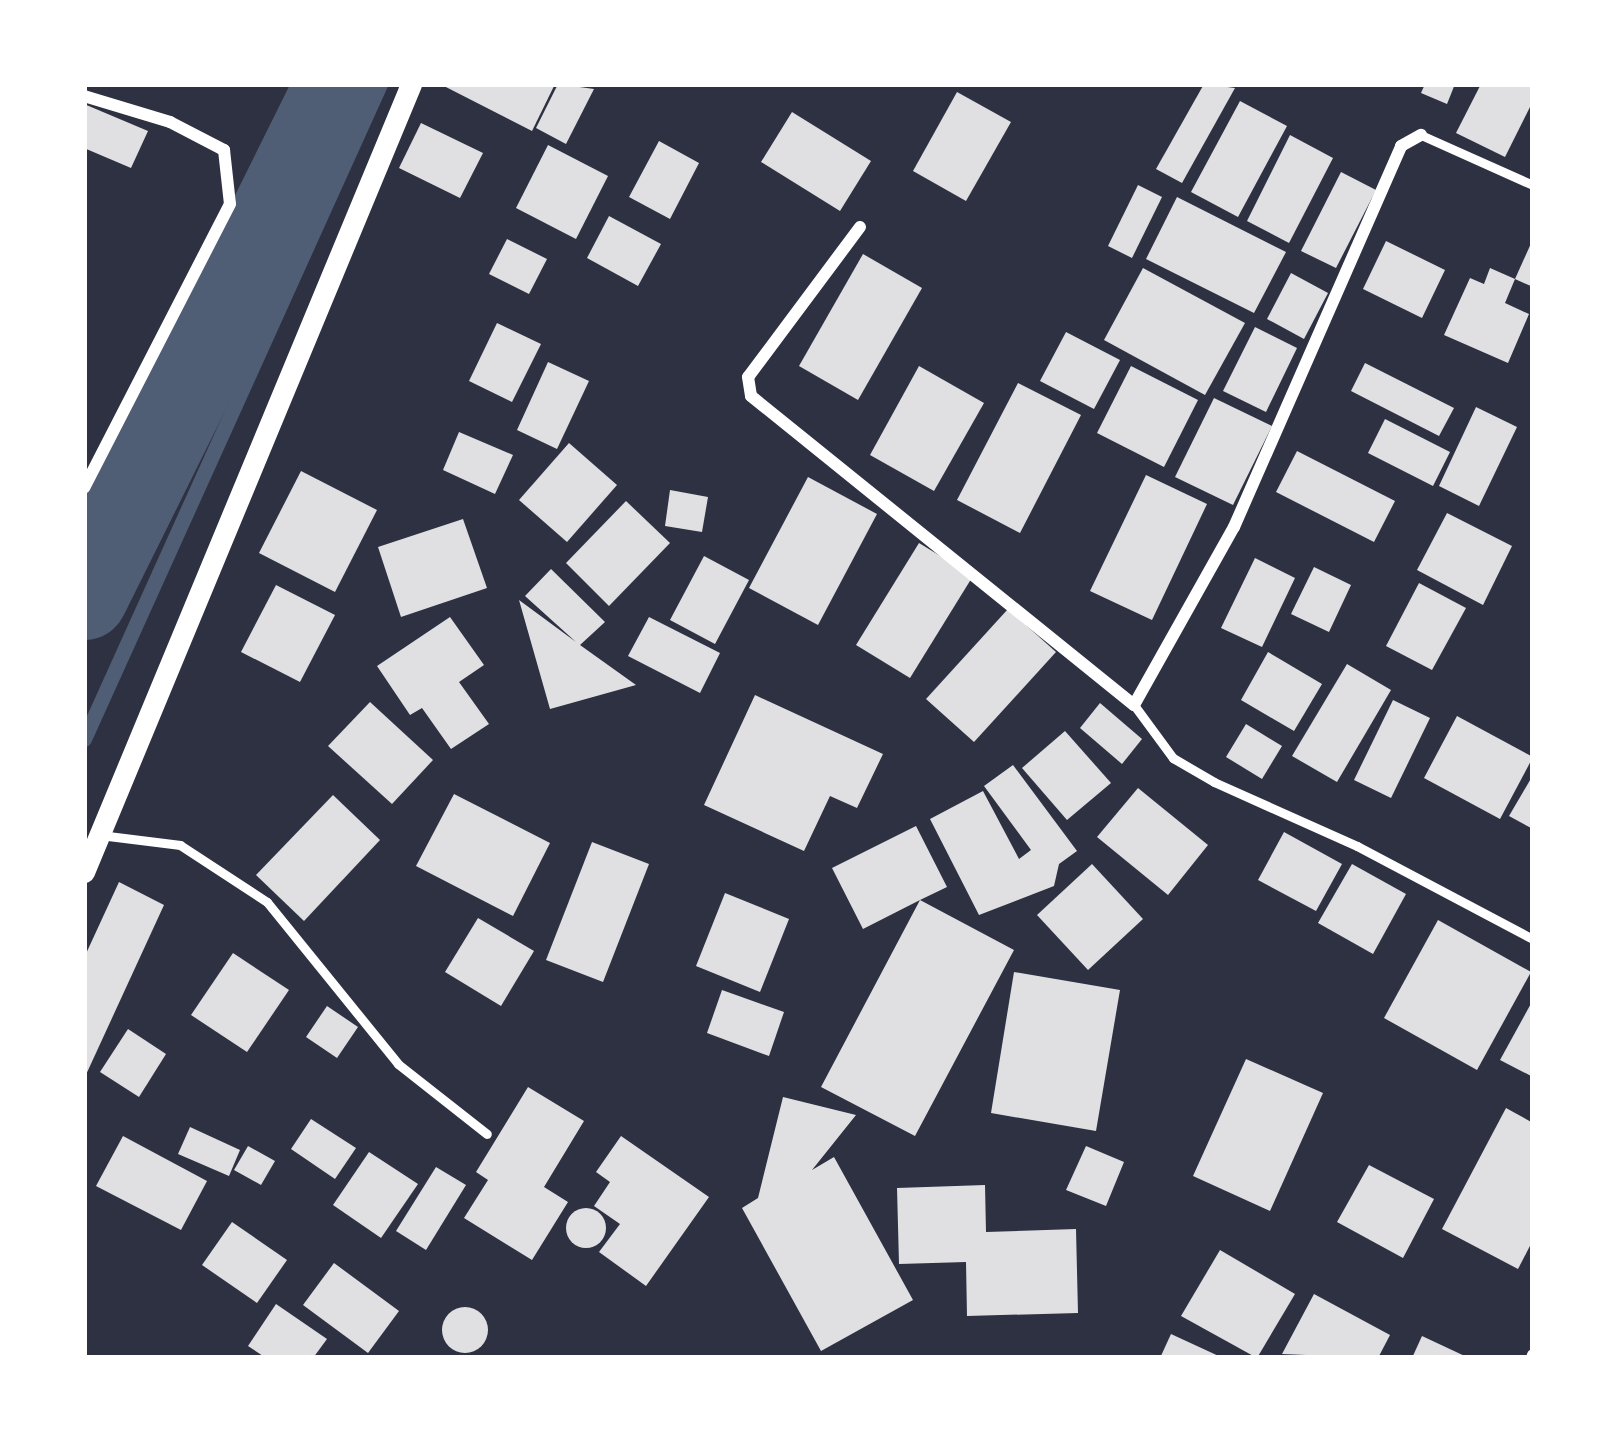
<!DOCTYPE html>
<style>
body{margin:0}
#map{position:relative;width:1617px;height:1442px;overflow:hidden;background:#2d3142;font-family:"Roboto Condensed",sans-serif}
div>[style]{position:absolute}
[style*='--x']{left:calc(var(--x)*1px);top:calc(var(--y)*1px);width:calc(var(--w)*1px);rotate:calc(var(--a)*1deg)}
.stream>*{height:15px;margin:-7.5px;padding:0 7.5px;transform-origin:7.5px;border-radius:7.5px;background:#4f5d75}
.river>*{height:87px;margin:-43.5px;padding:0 43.5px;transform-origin:43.5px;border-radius:43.5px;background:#4f5d75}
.building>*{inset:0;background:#e0e0e3}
.round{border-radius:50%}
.service>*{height:9px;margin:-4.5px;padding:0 4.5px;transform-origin:4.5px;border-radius:4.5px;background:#fff}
.minor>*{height:12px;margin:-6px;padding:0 6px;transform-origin:6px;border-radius:6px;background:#fff}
.tertiary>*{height:21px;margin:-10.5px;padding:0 10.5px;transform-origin:10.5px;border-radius:10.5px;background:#fff}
span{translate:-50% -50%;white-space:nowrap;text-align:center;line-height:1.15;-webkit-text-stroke:9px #fff;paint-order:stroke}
.frame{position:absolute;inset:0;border:87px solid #fff;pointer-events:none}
</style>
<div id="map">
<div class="stream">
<div style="--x:84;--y:739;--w:719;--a:-65.68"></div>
</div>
<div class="river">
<div style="--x:84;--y:596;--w:572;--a:-63.61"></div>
</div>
<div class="building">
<div style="clip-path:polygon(440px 84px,555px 84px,532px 131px)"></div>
<div style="clip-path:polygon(558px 84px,594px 89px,566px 144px,536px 128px)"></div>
<div style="clip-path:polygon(1204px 84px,1235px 88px,1182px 183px,1156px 169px)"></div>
<div style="clip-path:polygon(1425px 84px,1455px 84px,1447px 104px,1421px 93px)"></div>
<div style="clip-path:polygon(1481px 84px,1533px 84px,1533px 101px,1505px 157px,1456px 133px)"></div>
<div style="clip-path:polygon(957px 92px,1011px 122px,966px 201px,913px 171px)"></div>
<div style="clip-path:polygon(1240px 101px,1287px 126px,1238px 217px,1191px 192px)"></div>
<div style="clip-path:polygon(84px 104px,148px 131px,131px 168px,84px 148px)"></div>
<div style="clip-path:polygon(792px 112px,871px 161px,840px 211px,761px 162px)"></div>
<div style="clip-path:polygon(421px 123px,483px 153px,460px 198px,399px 168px)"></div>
<div style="clip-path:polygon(1290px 135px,1333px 158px,1289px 243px,1247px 221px)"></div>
<div style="clip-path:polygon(659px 141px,699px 163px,670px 219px,629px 197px)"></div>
<div style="clip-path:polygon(548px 145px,608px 176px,576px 239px,516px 208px)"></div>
<div style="clip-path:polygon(1341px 172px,1376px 190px,1336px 268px,1301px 251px)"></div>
<div style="clip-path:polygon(1138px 185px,1162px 197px,1132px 258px,1108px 246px)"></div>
<div style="clip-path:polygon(1177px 197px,1286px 252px,1254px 313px,1146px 259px)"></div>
<div style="clip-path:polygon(609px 216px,661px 244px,638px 286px,587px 258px)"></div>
<div style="clip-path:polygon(507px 239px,547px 259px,529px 294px,489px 274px)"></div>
<div style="clip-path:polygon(1533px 239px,1533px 287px,1515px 279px)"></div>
<div style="clip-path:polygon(1386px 241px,1445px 270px,1422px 318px,1363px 289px)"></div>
<div style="clip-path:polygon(863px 254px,922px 288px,858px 400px,799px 366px)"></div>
<div style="clip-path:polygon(1143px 268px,1245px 323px,1205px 395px,1104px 340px)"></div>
<div style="clip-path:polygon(1490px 268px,1515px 279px,1505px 303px,1529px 314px,1508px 363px,1444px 335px,1470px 278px,1484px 284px)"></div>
<div style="clip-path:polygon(1291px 273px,1328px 293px,1304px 339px,1267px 319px)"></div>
<div style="clip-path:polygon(497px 323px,541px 344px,512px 402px,469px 381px)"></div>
<div style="clip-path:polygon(1255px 327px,1297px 348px,1266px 412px,1223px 391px)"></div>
<div style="clip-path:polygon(1066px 332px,1120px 360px,1094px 409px,1040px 381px)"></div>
<div style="clip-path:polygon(548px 362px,589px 381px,557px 449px,517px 430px)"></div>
<div style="clip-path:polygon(1365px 363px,1454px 408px,1439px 436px,1351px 391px)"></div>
<div style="clip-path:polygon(919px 366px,984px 403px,934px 491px,870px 455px)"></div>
<div style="clip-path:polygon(1131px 366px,1198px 400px,1164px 467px,1097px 433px)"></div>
<div style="clip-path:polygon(1018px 383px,1081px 415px,1020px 533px,957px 500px)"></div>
<div style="clip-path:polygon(1214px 398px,1272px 426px,1233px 505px,1175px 477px)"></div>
<div style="clip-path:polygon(1476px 407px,1517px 427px,1479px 506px,1439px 486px)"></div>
<div style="clip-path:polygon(1385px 419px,1450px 452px,1433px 486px,1368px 453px)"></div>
<div style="clip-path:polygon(459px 432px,513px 455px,495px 494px,443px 470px)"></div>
<div style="clip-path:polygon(569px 443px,617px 485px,567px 542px,519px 500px)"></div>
<div style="clip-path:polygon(1297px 451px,1395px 501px,1374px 542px,1276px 492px)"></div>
<div style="clip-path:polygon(301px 471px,377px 510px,335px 592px,259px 553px)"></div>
<div style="clip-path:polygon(1146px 475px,1207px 504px,1152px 620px,1090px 591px)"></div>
<div style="clip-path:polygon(808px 477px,877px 514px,818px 625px,749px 588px)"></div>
<div style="clip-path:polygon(670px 490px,708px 497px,702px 532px,665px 526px)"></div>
<div style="clip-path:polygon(626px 501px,670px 543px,609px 606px,566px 563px)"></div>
<div style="clip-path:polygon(1447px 513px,1512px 546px,1483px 605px,1417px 570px)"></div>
<div style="clip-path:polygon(463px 519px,487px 588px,401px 617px,378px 547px)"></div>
<div style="clip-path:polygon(919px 543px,973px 576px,910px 678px,856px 645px)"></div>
<div style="clip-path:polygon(704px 556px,749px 580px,715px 644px,670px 620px)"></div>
<div style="clip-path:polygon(1255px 558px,1295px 578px,1262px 647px,1221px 628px)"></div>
<div style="clip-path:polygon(1314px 567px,1351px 585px,1329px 632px,1291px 614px)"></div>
<div style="clip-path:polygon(551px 569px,605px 622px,580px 645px,636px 685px,550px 709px,519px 600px,576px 642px,525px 596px)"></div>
<div style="clip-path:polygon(1419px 583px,1466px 608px,1432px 670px,1386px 646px)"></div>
<div style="clip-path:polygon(276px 585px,335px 615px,300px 682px,241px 652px)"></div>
<div style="clip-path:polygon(1008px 609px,1056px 652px,974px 742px,926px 699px)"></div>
<div style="clip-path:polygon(450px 617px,484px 665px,459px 682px,489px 724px,451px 749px,422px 708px,410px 715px,377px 666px)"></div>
<div style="clip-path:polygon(649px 617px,720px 653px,700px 693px,628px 656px)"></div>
<div style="clip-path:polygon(1268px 652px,1322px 684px,1294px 731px,1241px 700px)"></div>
<div style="clip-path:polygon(1347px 664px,1391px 690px,1337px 782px,1292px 756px)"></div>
<div style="clip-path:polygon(755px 695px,883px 754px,857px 808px,830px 796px,804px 851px,704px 805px)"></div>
<div style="clip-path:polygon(1393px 700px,1430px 718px,1391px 798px,1354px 780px)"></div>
<div style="clip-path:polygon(370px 702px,433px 760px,392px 804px,328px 746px)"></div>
<div style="clip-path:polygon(1100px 703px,1142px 739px,1122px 764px,1080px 728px)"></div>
<div style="clip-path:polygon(1457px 716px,1533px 757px,1500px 819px,1424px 778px)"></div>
<div style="clip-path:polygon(1246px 724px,1282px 746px,1262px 779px,1226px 757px)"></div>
<div style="clip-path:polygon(1065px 731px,1111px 783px,1067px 820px,1022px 768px)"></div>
<div style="clip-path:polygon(1013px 765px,1077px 851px,1059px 864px,1054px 886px,979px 915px,930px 819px,983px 791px,1019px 859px,1031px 850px,984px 786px)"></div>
<div style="clip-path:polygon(1533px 775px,1533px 829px,1509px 816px)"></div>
<div style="clip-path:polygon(1138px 788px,1208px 845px,1168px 895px,1097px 837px)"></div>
<div style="clip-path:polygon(454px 794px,550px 843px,513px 916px,416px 866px)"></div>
<div style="clip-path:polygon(333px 795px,380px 840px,304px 921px,256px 875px)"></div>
<div style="clip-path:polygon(916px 826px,947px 887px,920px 900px,1014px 950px,915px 1136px,821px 1087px,920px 900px,863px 929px,832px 868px)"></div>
<div style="clip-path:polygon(1284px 832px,1342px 864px,1316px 911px,1258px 880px)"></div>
<div style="clip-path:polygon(592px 842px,649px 864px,603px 982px,546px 960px)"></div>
<div style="clip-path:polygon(1092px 864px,1143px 919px,1088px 970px,1037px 915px)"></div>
<div style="clip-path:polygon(1352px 864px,1406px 894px,1373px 954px,1318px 923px)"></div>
<div style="clip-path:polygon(119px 882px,164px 905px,84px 1079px,84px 958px)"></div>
<div style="clip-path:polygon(725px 893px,789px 919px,760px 992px,696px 966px)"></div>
<div style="clip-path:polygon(478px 918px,534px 951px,501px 1006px,445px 972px)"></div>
<div style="clip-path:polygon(1438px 920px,1531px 972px,1477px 1070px,1384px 1018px)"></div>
<div style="clip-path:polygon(233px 953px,289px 990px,247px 1052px,191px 1015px)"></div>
<div style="clip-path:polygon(1014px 972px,1120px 990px,1096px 1131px,991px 1113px)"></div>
<div style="clip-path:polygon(722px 990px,784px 1012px,769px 1056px,707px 1033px)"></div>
<div style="clip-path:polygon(1533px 1000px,1533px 1077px,1500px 1060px)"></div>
<div style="clip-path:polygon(327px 1006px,358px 1027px,337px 1058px,306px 1037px)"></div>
<div style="clip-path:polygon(128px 1029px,166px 1054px,139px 1097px,100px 1072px)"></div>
<div style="clip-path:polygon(1246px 1059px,1323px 1093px,1270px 1211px,1193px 1176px)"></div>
<div style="clip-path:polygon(528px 1087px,584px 1121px,544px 1187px,568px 1202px,532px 1260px,464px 1218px,488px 1180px,476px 1172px)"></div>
<div style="clip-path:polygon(783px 1097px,856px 1115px,812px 1170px,834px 1157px,913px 1300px,821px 1351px,742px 1208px,758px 1198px)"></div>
<div style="clip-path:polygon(1506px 1108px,1533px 1123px,1533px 1240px,1518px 1269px,1442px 1229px)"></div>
<div style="clip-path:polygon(311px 1119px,356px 1148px,335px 1179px,291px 1149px)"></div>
<div style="clip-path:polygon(190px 1127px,240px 1150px,229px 1176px,178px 1154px)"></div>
<div style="clip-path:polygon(123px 1136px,207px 1181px,181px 1230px,96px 1186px)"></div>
<div style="clip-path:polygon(621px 1136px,709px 1197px,646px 1286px,599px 1252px,620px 1224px,594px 1206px,610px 1182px,596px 1172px)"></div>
<div style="clip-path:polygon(248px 1146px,275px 1161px,261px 1185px,234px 1170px)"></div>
<div style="clip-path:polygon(1086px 1146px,1124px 1162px,1106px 1206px,1066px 1190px)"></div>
<div style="clip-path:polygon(369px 1152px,418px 1184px,381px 1238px,333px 1205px)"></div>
<div style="clip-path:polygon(1369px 1165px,1434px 1199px,1403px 1258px,1337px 1222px)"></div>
<div style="clip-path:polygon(436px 1167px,466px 1185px,426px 1250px,396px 1231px)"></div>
<div style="clip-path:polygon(985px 1185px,986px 1232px,1076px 1229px,1078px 1313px,967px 1316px,966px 1262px,899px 1264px,897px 1188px)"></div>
<div class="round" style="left:566px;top:1208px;width:40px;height:40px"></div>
<div style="clip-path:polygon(232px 1222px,287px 1260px,257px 1303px,202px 1265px)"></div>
<div style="clip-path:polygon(1220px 1250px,1295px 1294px,1257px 1358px,1181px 1316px)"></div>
<div style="clip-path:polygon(334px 1263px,399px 1311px,368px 1353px,303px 1305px)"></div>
<div style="clip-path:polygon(1314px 1294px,1390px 1335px,1378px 1358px,1282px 1354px)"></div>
<div style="clip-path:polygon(276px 1304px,327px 1339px,313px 1358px,266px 1358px,248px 1346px)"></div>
<div class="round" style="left:442px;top:1307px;width:46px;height:46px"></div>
<div style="clip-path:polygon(1171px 1334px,1223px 1358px,1160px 1358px)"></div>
<div style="clip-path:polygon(1422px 1336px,1469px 1358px,1412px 1358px)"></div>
</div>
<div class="service">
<div style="--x:1421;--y:135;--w:123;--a:24.1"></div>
<div style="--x:1134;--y:705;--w:66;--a:53.7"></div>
<div style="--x:1173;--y:758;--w:48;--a:30.3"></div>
<div style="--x:1214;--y:782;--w:157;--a:24.1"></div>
<div style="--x:1357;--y:846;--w:199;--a:27.9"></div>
<div style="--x:100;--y:835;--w:81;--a:7.1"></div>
<div style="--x:180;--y:845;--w:104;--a:33.2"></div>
<div style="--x:267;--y:902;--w:208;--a:51"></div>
<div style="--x:398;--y:1064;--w:113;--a:38.2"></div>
</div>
<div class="minor">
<div style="--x:84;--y:96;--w:90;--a:16.8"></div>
<div style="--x:170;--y:122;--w:61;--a:27.4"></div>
<div style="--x:224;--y:150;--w:54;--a:83.7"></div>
<div style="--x:230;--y:204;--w:319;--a:117.2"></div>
<div style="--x:860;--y:227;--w:187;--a:126.7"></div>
<div style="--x:748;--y:377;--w:19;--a:81"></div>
<div style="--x:751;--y:396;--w:492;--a:38.9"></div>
<div style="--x:1134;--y:705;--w:204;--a:-60.7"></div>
<div style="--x:1234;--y:527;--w:416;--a:-66.3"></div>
<div style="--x:1401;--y:146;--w:23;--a:-29"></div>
<div style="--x:1532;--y:1358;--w:3;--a:-72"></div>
</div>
<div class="tertiary">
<div style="--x:84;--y:872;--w:853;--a:-67.46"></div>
</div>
<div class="frame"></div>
</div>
